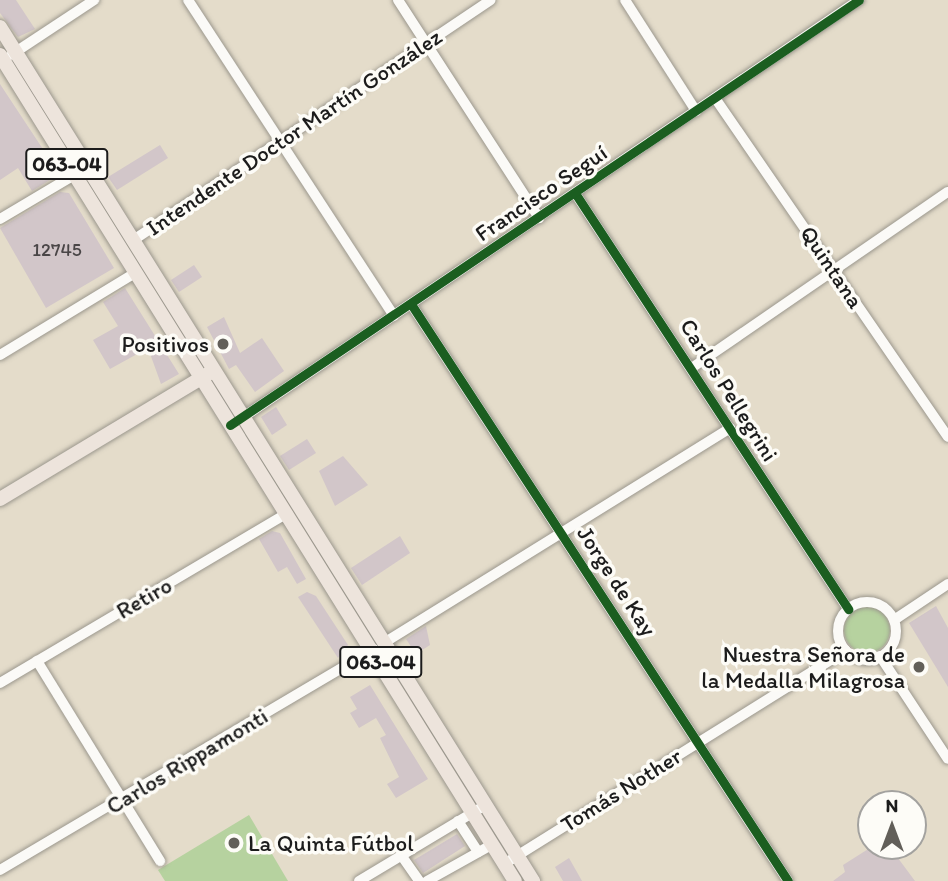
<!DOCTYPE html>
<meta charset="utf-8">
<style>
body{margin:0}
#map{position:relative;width:948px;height:881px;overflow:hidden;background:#e4dcca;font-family:Itim,sans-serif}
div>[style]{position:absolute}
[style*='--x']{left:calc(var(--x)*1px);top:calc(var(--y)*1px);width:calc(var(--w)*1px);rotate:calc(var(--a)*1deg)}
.green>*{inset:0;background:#b6d29f}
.round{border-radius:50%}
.building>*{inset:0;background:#d2c6c9}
.roads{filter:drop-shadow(0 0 2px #9b978d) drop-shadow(0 0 2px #9b978d)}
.minor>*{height:10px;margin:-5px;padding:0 5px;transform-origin:5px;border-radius:5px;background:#fbfaf7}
.minor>.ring{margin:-5px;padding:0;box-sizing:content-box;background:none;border:10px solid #fbfaf7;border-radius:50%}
.major>*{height:14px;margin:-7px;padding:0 7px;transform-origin:7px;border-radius:7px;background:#ede4dc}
.cycleway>*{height:9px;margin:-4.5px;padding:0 4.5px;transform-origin:4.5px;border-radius:4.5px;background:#1b5e20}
.dots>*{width:19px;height:19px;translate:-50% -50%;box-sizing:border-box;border:4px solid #fdfcf7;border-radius:50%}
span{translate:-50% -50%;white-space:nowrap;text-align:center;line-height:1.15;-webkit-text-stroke:7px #fdfcf7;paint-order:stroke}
.number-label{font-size:19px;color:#4a4647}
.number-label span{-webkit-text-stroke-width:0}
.shield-label span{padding:2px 5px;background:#fdfcf7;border:2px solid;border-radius:5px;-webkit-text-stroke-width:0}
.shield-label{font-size:21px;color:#1c1c1c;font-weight:700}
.street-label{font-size:23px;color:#1c1c1c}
.poi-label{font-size:23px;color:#1c1c1c}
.right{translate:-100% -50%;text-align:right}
.left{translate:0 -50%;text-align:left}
.north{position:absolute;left:857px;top:790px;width:70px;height:70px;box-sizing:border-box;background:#fdfcf7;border:2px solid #a3a29f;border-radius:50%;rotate:0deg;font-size:19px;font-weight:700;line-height:28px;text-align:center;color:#1c1c1c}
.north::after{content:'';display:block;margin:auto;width:24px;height:32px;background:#625f59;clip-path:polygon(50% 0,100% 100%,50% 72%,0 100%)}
</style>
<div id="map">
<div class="green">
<div class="round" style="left:844px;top:607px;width:46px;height:46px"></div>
<div style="clip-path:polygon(249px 815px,288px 881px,165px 881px,158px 870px)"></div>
</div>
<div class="building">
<div style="clip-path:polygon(0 0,16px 0,35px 29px,18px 37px,0 13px)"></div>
<div style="clip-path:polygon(0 84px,56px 169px,53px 178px,32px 191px,18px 168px,0 180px)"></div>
<div style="clip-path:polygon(160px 145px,168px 158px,117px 190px,108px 177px)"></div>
<div style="clip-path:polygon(60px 192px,69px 193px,114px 268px,46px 308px,0 228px)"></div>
<div style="clip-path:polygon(194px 265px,202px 277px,179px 292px,171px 280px)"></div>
<div style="clip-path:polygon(125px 288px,179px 374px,161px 384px,148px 348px,110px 369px,93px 340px,118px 326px,103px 302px)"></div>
<div style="clip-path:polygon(224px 317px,240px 353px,262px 338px,284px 371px,255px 392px,236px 365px,229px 369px,207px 327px)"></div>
<div style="clip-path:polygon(276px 407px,287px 425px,272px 435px,261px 417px)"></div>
<div style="clip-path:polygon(307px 439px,316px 453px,289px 470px,280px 456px)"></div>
<div style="clip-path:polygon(343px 456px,368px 485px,335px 506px,319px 471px)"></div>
<div style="clip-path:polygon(272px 531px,280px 533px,306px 579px,297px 584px,287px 567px,278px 572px,259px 539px)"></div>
<div style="clip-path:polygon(400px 536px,410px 553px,362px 585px,351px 568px)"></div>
<div style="clip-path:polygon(307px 592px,316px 596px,348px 645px,338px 658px,298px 597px)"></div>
<div style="clip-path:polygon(936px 606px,948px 628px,948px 687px,909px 623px)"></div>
<div style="clip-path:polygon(426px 626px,430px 645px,416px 654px,406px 639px)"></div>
<div style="clip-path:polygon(370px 685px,428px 779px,396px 798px,387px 784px,399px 777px,380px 738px,386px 735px,376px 718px,359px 728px,350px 713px,357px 709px,350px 697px)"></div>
<div style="clip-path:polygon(457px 834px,465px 846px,423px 873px,414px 860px)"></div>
<div style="clip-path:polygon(873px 846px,889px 846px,915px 881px,833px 881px,845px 872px,843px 865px)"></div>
<div style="clip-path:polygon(569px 858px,582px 881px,563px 881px,555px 867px)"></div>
</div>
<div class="roads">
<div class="minor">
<div style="--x:188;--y:0;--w:377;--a:56.9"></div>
<div style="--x:398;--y:0;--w:260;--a:57.1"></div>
<div style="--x:625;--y:0;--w:132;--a:57.4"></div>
<div style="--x:11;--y:55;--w:100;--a:-33.5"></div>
<div style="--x:715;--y:98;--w:411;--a:55.5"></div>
<div style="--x:575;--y:193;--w:498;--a:56.7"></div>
<div style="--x:0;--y:219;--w:86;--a:-30.7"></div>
<div style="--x:132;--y:241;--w:432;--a:-33.9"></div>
<div style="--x:411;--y:304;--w:689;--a:56.84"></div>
<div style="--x:0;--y:355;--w:158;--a:-31.3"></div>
<div style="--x:693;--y:367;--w:309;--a:-34.5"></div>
<div style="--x:239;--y:420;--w:749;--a:-34.11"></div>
<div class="ring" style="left:838px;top:602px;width:48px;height:48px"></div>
<div style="--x:894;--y:620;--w:65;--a:-33.7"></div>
<div style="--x:387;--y:641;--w:404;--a:-31.8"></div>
<div style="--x:880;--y:656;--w:123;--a:56.6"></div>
<div style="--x:37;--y:661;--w:235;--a:58.4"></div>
<div style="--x:0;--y:683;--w:334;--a:-30.6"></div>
<div style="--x:458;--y:821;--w:37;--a:57"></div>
<div style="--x:401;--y:855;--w:32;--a:55"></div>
<div style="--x:504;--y:864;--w:403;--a:-32"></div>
<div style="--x:0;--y:870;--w:434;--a:-30.6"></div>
<div style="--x:359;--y:881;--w:149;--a:-31"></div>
<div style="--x:427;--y:881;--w:76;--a:-29.3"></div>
</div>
<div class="major">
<div style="--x:0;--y:27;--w:1007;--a:58.03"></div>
<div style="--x:0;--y:55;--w:973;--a:58.06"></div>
<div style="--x:0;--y:499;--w:243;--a:-31"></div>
</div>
</div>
<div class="cycleway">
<div style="--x:575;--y:193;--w:498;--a:56.7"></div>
<div style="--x:411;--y:304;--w:689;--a:56.84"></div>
<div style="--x:230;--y:425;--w:759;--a:-34.05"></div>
</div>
<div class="dots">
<div style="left:223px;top:344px;background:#625f59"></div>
<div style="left:919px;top:667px;background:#625f59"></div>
<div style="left:234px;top:843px;background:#625f59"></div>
</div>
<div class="number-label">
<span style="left:57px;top:250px">12745</span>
</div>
<div class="shield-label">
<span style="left:67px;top:164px">063-04</span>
<span style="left:381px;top:662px">063-04</span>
</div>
<div class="street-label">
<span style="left:294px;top:132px;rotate:-34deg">Intendente Doctor Martín González</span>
<span style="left:541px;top:193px;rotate:-34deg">Francisco Seguí</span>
<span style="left:832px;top:267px;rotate:56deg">Quintana</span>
<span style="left:729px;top:390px;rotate:58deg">Carlos Pellegrini</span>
<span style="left:617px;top:581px;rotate:57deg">Jorge de Kay</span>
<span style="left:144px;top:598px;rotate:-30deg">Retiro</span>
<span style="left:187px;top:761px;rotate:-31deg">Carlos Rippamonti</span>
<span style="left:621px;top:790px;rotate:-32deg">Tomás Nother</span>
</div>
<div class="poi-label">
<span class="right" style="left:209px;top:344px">Positivos</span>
<span class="right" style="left:905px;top:667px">Nuestra Señora de<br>la Medalla Milagrosa</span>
<span class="left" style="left:248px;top:843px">La Quinta Fútbol</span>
</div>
<div class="north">N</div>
</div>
